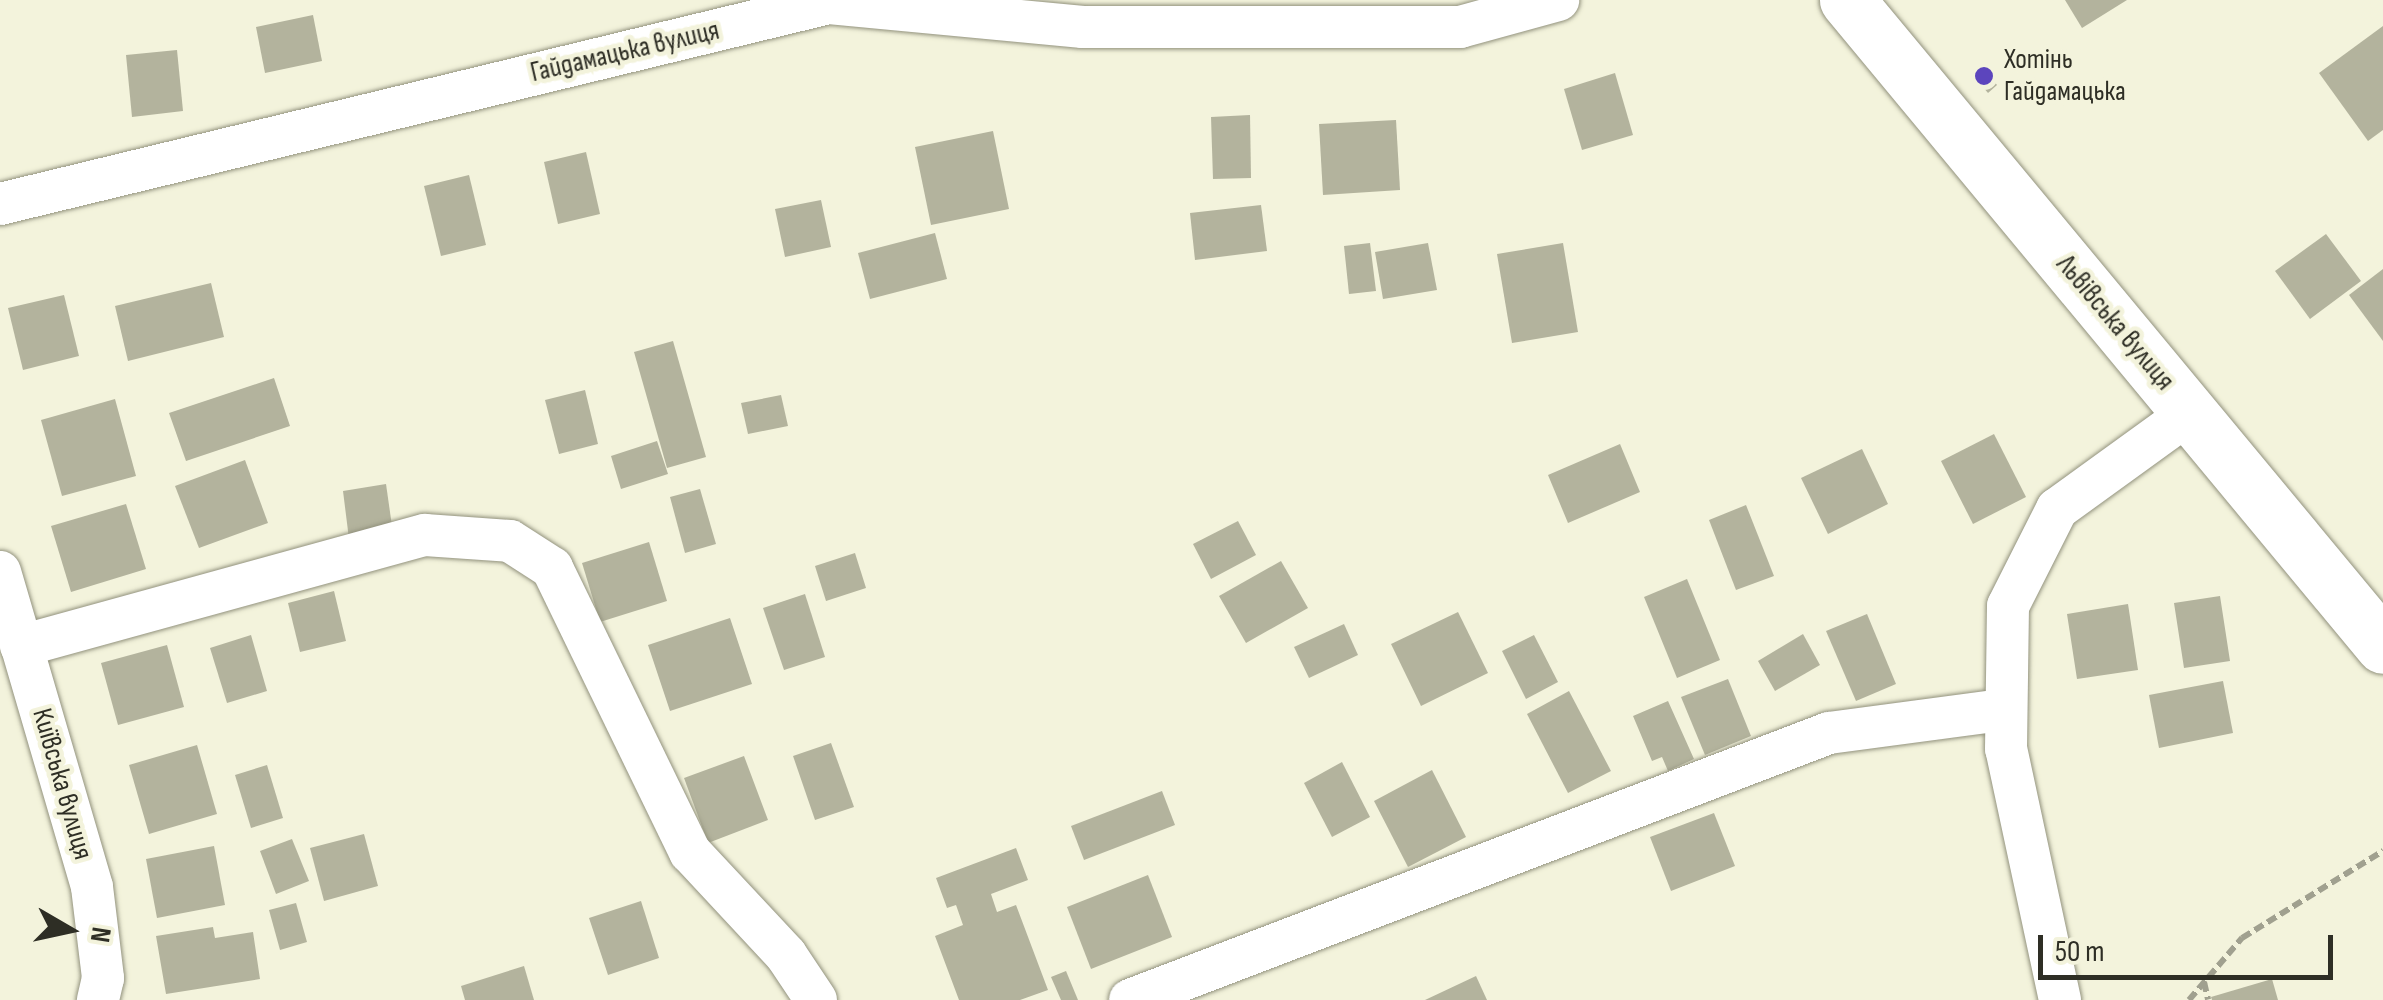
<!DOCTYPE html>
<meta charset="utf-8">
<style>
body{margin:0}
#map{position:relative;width:2383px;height:1000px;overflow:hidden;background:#f3f3dc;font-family:"Sofia Sans Condensed",sans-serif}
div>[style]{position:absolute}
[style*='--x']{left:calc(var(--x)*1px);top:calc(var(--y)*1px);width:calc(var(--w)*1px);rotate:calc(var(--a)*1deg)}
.building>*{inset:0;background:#b3b39d}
.path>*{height:6px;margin-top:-3px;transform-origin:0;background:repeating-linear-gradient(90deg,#a0a08f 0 10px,transparent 0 15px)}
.roads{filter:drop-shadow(0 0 2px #92927d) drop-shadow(0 0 2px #92927d)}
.minor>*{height:42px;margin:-21px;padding:0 21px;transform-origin:21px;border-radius:21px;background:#fff}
.primary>*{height:55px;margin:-27.5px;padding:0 27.5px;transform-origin:27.5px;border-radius:27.5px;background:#fff}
.dots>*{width:28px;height:28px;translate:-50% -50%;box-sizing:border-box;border:5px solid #f3f3dc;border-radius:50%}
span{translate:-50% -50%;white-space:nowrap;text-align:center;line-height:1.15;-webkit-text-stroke:9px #f3f3dc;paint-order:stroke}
.street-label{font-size:28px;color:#2e2e25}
.poi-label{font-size:28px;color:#2e2e25}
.left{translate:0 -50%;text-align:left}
.north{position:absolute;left:20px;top:880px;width:100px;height:100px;-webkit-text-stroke:8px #f3f3dc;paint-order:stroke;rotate:99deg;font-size:28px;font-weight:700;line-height:40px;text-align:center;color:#2e2e25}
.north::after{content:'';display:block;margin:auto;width:35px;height:45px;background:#2e2e25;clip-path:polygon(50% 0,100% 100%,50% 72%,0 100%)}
.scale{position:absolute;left:2038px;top:935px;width:295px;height:45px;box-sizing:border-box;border:5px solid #2e2e25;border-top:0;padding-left:12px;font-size:30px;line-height:35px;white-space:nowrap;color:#2e2e25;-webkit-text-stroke:8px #f3f3dc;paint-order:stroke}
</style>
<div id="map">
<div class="building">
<div style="clip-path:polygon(2065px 0,2127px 0,2082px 28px)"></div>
<div style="clip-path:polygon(313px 15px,322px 61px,265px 73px,256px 27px)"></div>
<div style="clip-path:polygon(2383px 26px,2383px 130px,2368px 141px,2319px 73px)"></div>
<div style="clip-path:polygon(177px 50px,183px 111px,132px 117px,126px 55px)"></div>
<div style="clip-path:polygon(1981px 66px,1997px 85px,1988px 93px,1972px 74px)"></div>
<div style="clip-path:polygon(1615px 73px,1633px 135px,1582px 150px,1564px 89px)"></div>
<div style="clip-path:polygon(1250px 115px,1251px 178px,1213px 179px,1211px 117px)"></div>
<div style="clip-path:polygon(1396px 120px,1400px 190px,1323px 195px,1319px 124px)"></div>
<div style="clip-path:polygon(993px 131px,1009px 209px,931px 225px,915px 147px)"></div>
<div style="clip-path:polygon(586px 152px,600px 214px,558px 224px,544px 162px)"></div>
<div style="clip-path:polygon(469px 175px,486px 245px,441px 256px,424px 186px)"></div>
<div style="clip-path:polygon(821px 200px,831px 247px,785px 257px,775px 209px)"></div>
<div style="clip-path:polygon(1261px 205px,1267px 251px,1195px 260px,1190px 213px)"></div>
<div style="clip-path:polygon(935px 233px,947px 279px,870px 299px,858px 253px)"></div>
<div style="clip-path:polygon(2326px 234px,2361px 281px,2310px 319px,2275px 271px)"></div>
<div style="clip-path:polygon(1370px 243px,1376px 291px,1349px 294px,1344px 246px)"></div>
<div style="clip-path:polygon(1428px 243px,1437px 290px,1383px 299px,1375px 252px)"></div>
<div style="clip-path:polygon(1563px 243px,1578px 332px,1512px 343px,1497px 254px)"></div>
<div style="clip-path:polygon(2383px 269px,2383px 341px,2349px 295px)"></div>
<div style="clip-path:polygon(211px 283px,224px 337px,128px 361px,115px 306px)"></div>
<div style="clip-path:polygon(64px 295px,79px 356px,23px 370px,8px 308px)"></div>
<div style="clip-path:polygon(673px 341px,706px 457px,667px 468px,634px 352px)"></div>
<div style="clip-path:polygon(274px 378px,290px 426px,186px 461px,169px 413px)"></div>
<div style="clip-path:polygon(585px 390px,598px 444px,559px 454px,545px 400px)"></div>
<div style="clip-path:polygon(781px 395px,788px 426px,748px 434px,741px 403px)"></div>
<div style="clip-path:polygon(115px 399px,136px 476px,62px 496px,41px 420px)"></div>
<div style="clip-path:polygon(1994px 434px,2026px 497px,1973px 524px,1941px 461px)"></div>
<div style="clip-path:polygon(657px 441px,668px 474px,621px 489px,611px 456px)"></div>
<div style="clip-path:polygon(1620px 444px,1640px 492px,1568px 523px,1548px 475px)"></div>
<div style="clip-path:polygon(1862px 449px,1888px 504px,1828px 534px,1801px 478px)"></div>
<div style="clip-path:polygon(245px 460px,268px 523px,199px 548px,175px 486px)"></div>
<div style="clip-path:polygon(386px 484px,393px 533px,349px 539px,343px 491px)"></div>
<div style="clip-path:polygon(700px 489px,716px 544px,685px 553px,670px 497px)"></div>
<div style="clip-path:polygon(126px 504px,146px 569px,71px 592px,51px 526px)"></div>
<div style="clip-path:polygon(1746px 505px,1774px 576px,1736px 590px,1709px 520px)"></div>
<div style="clip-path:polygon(1238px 521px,1256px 555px,1211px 579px,1193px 544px)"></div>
<div style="clip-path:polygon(649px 542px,667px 601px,600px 622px,582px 563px)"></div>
<div style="clip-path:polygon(855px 553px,866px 588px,826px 601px,815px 566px)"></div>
<div style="clip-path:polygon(1281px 561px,1308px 608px,1246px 643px,1219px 596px)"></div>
<div style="clip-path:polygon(1687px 579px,1720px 660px,1677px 678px,1644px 597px)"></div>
<div style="clip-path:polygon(334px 591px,346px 641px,300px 652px,288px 603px)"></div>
<div style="clip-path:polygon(805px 594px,825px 657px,784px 670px,763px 608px)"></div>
<div style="clip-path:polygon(2220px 596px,2230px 661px,2184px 668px,2174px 603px)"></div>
<div style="clip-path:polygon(2128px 604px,2138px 670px,2077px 679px,2067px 614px)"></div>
<div style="clip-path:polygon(1458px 612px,1488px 673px,1421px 706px,1391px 644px)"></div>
<div style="clip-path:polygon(1867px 614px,1896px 684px,1856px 701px,1826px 631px)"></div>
<div style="clip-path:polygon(730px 618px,752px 684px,670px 711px,648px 645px)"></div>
<div style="clip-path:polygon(1344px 624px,1358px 655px,1309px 678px,1294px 647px)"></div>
<div style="clip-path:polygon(1803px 634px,1820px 665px,1775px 691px,1758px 661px)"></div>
<div style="clip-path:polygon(251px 635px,267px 691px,227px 703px,210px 648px)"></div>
<div style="clip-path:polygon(1534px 635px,1558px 682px,1526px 699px,1502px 651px)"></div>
<div style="clip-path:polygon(167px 645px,184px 707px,118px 725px,101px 663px)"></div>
<div style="clip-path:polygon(1728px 679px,1751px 736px,1705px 755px,1681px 697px)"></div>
<div style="clip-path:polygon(2223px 681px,2233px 733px,2159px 748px,2149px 695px)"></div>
<div style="clip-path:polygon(1569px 691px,1611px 771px,1568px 793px,1527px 714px)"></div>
<div style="clip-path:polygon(1668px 701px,1694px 759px,1668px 771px,1662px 757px,1652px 761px,1633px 716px)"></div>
<div style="clip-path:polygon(831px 743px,854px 807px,815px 820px,793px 756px)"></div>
<div style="clip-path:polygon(197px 745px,217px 814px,149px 834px,129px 765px)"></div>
<div style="clip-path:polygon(744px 756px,768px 820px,708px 843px,684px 778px)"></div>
<div style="clip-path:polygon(1342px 762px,1370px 817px,1332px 837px,1304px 783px)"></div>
<div style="clip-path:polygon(267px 765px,283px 818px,251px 828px,235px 775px)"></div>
<div style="clip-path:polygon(1432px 770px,1466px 837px,1408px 867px,1374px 801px)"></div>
<div style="clip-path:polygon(1162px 791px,1175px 825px,1084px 860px,1071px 826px)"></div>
<div style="clip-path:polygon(1714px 813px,1735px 866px,1671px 891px,1650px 837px)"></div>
<div style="clip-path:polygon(364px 834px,378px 886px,324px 901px,310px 848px)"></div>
<div style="clip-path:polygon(292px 839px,309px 881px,276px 894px,260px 851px)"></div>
<div style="clip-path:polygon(214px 846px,225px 905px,157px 918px,146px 859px)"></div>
<div style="clip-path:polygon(1016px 848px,1028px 880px,991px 894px,997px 912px,1016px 905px,1048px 990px,1020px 1000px,959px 1000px,935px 936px,963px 925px,956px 905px,947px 908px,936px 878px)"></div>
<div style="clip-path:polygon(1148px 875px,1172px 937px,1091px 969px,1067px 907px)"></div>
<div style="clip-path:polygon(641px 901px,659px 958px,608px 975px,589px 918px)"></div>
<div style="clip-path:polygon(296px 903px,307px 942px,280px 950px,269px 910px)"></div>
<div style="clip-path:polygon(213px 927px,215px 938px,253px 932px,260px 979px,166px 994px,156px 936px)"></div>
<div style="clip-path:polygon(524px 966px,534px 1000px,465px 1000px,461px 986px)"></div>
<div style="clip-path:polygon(1066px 971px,1078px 1000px,1061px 1000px,1051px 977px)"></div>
<div style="clip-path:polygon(1476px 976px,1487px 1000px,1425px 1000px)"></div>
<div style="clip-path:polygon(2272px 979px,2278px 1000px,2212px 1000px,2211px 997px)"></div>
</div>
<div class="path">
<div style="--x:2204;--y:982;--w:18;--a:77"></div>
<div style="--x:2189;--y:1000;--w:82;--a:-49.5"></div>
<div style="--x:2242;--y:938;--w:166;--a:-31.7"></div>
</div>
<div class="roads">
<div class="minor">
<div style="--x:0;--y:204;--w:853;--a:-13.63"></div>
<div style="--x:829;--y:3;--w:255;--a:5.4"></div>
<div style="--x:1083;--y:27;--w:377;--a:0"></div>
<div style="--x:1460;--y:27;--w:102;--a:-15.4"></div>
<div style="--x:0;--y:572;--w:328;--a:73.7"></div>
<div style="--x:92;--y:887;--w:92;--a:83.1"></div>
<div style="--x:103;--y:978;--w:23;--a:103"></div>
<div style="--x:21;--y:646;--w:419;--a:-15.4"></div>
<div style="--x:425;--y:535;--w:85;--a:4"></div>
<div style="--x:510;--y:541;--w:50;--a:32.7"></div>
<div style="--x:552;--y:568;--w:316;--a:64.1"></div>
<div style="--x:690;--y:852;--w:141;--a:47"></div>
<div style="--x:786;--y:955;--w:54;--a:56.3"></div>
<div style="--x:1130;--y:1000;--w:748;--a:-20.91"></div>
<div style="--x:1829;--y:733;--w:174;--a:-7.6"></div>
<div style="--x:2060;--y:1000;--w:257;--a:-102.1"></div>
<div style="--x:2006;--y:749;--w:143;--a:-89.2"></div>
<div style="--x:2008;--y:606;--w:109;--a:-63.2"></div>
<div style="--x:2057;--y:509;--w:165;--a:-35.9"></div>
</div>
<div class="primary">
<div style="--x:1847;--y:0;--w:839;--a:50.32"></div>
</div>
</div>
<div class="dots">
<div style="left:1984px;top:76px;background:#5c45bd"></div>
</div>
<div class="street-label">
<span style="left:625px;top:52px;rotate:-13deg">Гайдамацька вулиця</span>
<span style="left:2115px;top:323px;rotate:50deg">Львівська вулиця</span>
<span style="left:62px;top:784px;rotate:74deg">Київська вулиця</span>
</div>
<div class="poi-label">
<span class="left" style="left:2004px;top:76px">Хотінь<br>Гайдамацька</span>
</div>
<div class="north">N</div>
<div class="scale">50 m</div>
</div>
